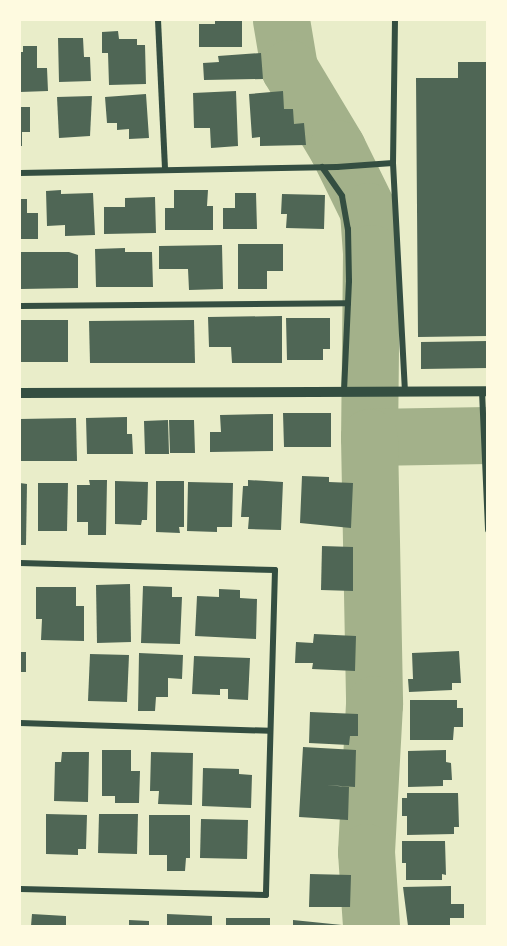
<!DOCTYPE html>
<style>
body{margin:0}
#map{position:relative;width:507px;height:946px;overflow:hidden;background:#e9edc9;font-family:Lora,serif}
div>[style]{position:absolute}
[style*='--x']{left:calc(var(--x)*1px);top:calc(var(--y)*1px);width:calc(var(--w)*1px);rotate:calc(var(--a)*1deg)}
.river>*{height:57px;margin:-28.5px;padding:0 28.5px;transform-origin:28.5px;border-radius:28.5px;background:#a3b18a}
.building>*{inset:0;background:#4f6655}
.minor>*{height:6px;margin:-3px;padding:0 3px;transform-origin:3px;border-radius:3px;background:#344e41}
.tertiary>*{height:10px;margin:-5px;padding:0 5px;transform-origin:5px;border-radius:5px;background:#344e41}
span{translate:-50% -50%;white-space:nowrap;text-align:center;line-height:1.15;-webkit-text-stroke:4.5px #fefae0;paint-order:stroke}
.frame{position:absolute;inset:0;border:21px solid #fefae0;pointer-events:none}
</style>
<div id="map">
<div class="river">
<div style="--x:281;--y:20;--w:49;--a:80.5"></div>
<div style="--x:289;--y:68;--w:93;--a:59"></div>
<div style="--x:337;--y:148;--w:70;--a:63.8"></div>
<div style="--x:368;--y:211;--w:42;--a:85.9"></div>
<div style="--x:371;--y:253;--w:184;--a:90.6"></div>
<div style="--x:369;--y:437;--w:119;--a:-1"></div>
<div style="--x:369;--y:437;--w:267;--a:88.9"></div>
<div style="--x:374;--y:704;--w:148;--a:93.1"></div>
<div style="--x:366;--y:852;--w:74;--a:86.1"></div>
</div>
<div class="building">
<div style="clip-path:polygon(215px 20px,242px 20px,242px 47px,199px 47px,199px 24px,215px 24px)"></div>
<div style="clip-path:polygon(118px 31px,119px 39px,137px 39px,137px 45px,145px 45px,146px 84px,109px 85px,108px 53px,102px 53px,102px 32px)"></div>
<div style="clip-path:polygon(58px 38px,83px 38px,84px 57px,90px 57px,91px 81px,59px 82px)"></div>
<div style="clip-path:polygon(23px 46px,37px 46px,37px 68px,47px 68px,48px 91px,20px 92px,20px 52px,23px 52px)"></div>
<div style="clip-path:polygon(261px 53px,263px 79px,204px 80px,203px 63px,219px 62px,218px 56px)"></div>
<div style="clip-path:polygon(458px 62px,488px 62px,488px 336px,418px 337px,416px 78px,458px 78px)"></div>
<div style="clip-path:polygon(236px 91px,238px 146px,211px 148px,210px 128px,194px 128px,193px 93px)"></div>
<div style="clip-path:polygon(283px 91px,284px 109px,293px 109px,294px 124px,304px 123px,306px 145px,260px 146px,260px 137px,252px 138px,249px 94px)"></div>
<div style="clip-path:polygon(146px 94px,149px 138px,129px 139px,129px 129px,117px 130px,117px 123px,107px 123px,105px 97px)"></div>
<div style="clip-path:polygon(92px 96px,90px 136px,59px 138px,57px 97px)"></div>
<div style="clip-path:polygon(20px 107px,30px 107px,30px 132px,22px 132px,22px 146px,20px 146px)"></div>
<div style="clip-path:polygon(61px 190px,61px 194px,93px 193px,95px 235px,65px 236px,65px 225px,47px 226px,46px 191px)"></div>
<div style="clip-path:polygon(174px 190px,208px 190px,207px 206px,213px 206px,213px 230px,165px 230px,165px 208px,174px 208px)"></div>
<div style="clip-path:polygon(235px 193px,256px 193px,257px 229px,223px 229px,223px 208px,235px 208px)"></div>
<div style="clip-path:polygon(282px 194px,325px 195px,324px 229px,286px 228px,287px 214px,281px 214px)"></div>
<div style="clip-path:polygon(155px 197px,156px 233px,104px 234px,104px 207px,125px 207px,125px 198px)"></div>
<div style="clip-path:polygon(20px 199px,27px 199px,27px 213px,38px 213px,38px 239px,20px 239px)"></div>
<div style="clip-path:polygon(238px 244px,283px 244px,283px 271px,267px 271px,267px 289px,238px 289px)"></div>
<div style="clip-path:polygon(222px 245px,223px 289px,189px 290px,188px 269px,159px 269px,159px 246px)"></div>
<div style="clip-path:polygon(125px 248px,125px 252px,152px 252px,153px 287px,96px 287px,95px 249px)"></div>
<div style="clip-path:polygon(20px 252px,69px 252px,78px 255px,78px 288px,21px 289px)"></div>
<div style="clip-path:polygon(282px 316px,282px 363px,232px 363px,231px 347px,209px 347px,208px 317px)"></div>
<div style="clip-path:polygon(286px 318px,330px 318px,330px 349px,323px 349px,323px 360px,287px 360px)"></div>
<div style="clip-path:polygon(20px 320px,68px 320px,68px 362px,20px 362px)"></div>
<div style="clip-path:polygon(194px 320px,195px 363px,90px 363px,89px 321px)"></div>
<div style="clip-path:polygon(488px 341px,488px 368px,421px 369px,421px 342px)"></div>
<div style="clip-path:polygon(283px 413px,331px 413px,331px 447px,284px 447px)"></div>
<div style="clip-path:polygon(273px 414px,273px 451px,210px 452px,210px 432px,221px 432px,220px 415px)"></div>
<div style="clip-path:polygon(127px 417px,127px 434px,132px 434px,133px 454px,87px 454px,86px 418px)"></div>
<div style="clip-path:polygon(76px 418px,77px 461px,20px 461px,20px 419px)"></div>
<div style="clip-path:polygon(168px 420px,169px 454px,145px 454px,144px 421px)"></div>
<div style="clip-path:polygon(169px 420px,194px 420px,195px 453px,170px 453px)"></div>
<div style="clip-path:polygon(302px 476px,329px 477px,329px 482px,353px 483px,351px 528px,300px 523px)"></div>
<div style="clip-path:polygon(89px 480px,107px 480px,106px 535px,88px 535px,88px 522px,77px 522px,77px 485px,90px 485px)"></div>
<div style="clip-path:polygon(248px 480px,283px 482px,281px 530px,248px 529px,249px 517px,241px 517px,243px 486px,248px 486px)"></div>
<div style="clip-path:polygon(115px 481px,148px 482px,147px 520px,142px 520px,141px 525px,115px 524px)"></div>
<div style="clip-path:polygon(156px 481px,184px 481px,184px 527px,179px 527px,180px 533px,156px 532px)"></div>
<div style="clip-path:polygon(188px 482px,233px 483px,232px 527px,217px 527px,217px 532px,187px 531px)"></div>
<div style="clip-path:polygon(20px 483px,27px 484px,26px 545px,20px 545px)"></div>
<div style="clip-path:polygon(38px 483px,68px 483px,67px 531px,38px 531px)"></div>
<div style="clip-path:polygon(322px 546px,353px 547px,353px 591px,321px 590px)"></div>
<div style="clip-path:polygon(130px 584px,131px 642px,97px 643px,96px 585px)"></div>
<div style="clip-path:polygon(143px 586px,172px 587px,172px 597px,182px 597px,180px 644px,141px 643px)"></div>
<div style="clip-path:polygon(36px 587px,76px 587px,76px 606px,84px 606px,84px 641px,41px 640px,42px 619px,36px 619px)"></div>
<div style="clip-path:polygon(219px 589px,240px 590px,240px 598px,257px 599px,256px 639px,195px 636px,197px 596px,219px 597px)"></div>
<div style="clip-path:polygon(314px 634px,356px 636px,355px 671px,312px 669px,313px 663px,295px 663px,296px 642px,313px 643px)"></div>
<div style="clip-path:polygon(459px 651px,461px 683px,452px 683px,452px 690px,409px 692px,408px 679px,413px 679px,412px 653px)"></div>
<div style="clip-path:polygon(20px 652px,26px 652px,26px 672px,20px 672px)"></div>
<div style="clip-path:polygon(139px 653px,183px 655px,182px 679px,168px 678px,168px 697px,156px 697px,155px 711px,138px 711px)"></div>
<div style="clip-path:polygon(90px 654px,129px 655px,127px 702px,88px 701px)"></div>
<div style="clip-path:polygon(194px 656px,250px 658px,248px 700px,228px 699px,228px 689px,220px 689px,220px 695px,192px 694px)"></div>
<div style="clip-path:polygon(410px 700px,457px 700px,457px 708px,463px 708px,463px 727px,454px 727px,453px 740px,410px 740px)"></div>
<div style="clip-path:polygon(310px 712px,358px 714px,358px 736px,350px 736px,349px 745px,309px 743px)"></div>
<div style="clip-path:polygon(303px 747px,356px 750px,355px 787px,326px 785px,349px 787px,348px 820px,299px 817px)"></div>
<div style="clip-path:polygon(102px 750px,131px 750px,131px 771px,140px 771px,139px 803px,115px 803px,115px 796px,102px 796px)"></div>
<div style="clip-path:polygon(446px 750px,446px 762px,451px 763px,452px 780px,443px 780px,443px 786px,408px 787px,408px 751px)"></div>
<div style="clip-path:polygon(62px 752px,89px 752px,88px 802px,54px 801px,55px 762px,61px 762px)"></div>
<div style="clip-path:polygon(151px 752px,193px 753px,192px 805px,158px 804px,159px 791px,150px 791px)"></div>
<div style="clip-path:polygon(203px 768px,239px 769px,239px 774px,252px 775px,251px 808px,202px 806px)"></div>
<div style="clip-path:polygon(407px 793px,458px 793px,459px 827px,454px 827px,454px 834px,407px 835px,407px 816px,402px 816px,402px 798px,407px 798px)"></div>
<div style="clip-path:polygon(46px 814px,87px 815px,86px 849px,78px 849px,78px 855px,46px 854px)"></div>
<div style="clip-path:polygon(99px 814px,138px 814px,137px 854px,98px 853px)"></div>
<div style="clip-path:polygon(149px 815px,190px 815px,190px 858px,186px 858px,185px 871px,167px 871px,167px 855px,149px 855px)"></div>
<div style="clip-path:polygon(201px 819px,248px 820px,247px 859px,200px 858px)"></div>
<div style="clip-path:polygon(402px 841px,445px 841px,446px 875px,442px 874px,442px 880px,406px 880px,406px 863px,402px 863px)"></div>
<div style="clip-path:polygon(310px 874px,351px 875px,350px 907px,309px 907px)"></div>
<div style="clip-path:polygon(451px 886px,451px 904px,464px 904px,464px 918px,450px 918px,450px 926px,408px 926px,403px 887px)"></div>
<div style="clip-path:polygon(32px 914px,66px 916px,66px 926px,31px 926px)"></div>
<div style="clip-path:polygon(167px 914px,212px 916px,212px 926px,167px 926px)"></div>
<div style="clip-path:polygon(226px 918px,270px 918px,270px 926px,226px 926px)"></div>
<div style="clip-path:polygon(129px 920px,149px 921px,149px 926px,129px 926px)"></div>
<div style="clip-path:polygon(293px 920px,342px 925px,342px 926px,293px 926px)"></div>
</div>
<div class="minor">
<div style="--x:158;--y:20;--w:149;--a:87.3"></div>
<div style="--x:395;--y:20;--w:143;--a:90.8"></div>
<div style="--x:393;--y:163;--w:226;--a:87"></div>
<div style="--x:322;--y:167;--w:35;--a:55"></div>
<div style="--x:342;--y:196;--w:34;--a:80"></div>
<div style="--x:348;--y:229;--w:52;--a:88.9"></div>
<div style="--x:349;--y:281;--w:109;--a:92.6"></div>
<div style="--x:20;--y:173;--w:317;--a:-1.1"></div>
<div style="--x:337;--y:167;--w:56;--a:-4.1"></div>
<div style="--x:20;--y:306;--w:328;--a:-0.5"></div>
<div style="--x:482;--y:391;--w:139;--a:87.5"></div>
<div style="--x:20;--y:563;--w:255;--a:1.6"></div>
<div style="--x:275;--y:570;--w:325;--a:91.6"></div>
<div style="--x:266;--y:895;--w:246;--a:-178.6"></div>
<div style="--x:20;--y:723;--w:250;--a:1.8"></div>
</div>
<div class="tertiary">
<div style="--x:20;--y:393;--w:468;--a:-0.2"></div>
</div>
<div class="frame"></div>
</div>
